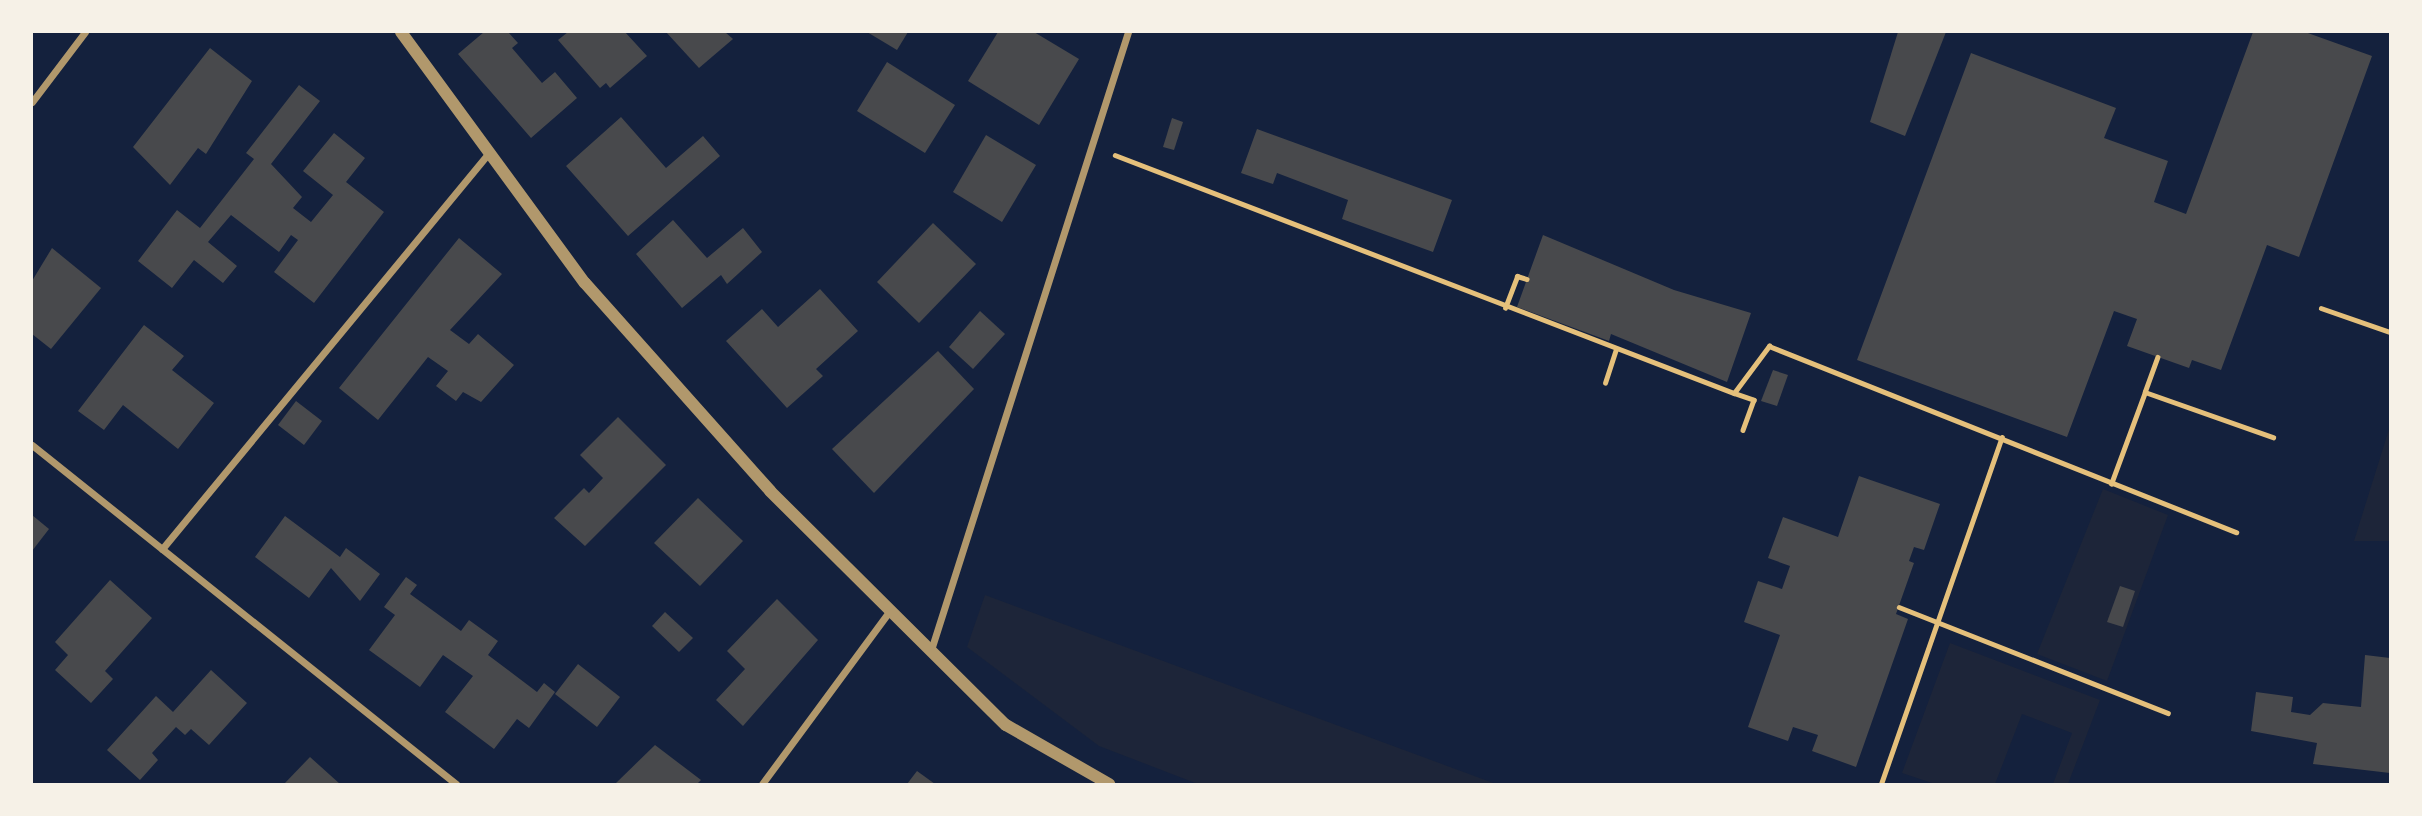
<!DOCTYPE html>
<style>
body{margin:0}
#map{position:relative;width:2422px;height:816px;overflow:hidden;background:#14213d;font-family:"Space Grotesk",sans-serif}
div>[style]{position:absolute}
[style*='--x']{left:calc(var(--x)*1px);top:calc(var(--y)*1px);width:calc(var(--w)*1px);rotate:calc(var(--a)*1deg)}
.green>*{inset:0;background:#1d2539}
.building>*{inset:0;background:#48494c}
.path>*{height:4.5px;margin:-2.25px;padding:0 2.25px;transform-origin:2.25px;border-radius:2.25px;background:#e5c07b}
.minor>*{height:7px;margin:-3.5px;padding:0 3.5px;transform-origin:3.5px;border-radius:3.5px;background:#b1986c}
.tertiary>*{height:12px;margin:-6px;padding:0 6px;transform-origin:6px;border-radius:6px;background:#b1986c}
span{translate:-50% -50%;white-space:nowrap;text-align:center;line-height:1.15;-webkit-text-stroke:7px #f6f1e7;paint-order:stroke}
.frame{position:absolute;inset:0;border:33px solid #f6f1e7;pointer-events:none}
</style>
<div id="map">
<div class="green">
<div style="clip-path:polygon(2390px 426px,2390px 541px,2354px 541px)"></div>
<div style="clip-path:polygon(2103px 489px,2168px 515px,2107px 681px,2037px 654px)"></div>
<div style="clip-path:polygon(985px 595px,1496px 784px,1198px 784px,1099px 746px,967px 647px)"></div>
<div style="clip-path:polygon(1950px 643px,2100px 700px,2068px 784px,2053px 784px,2072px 733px,2022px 714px,1995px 784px,1935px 784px,1902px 773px)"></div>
</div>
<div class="building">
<div style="clip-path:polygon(484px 32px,508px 32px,518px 43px,512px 48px,542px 83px,555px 72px,577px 98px,531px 138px,458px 54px)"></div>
<div style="clip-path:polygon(568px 32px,625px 32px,647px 56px,610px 88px,606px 83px,600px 88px,558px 40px)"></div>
<div style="clip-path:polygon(666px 32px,725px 32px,733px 39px,699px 68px)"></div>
<div style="clip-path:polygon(867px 32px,908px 32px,897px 50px)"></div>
<div style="clip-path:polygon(998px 32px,1034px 32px,1079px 59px,1039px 125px,968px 81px)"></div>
<div style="clip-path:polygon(1898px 32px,1946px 32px,1905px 136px,1870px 122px)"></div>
<div style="clip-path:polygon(2253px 32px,2305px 32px,2372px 56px,2299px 257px,2267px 245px,2221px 370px,2192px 360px,2189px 368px,2127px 346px,2137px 319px,2114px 311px,2067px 437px,1857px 360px,1971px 53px,2116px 108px,2104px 138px,2168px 161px,2154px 202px,2186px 214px)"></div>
<div style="clip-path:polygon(210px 48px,252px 81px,206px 154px,198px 148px,170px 185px,133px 147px)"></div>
<div style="clip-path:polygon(887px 62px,955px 105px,925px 153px,857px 111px)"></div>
<div style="clip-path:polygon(299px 85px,320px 101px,271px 164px,302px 197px,293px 208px,311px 222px,333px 195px,303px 171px,334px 133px,365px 158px,346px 182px,384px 212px,314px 303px,274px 272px,298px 240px,291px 235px,279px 252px,231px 215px,208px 242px,237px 266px,223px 283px,194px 260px,172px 288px,138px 261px,177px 210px,200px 228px,254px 159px,246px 153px)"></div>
<div style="clip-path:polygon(621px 117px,666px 168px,703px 136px,720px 156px,628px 236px,566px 166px)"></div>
<div style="clip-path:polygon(1172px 118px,1183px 122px,1174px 150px,1163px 147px)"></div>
<div style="clip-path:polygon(1257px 129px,1452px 200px,1433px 252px,1342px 219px,1348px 200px,1277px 173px,1273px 184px,1241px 173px)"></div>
<div style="clip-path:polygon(986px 135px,1036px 165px,1002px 222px,953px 192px)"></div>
<div style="clip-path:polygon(673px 220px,707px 258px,743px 228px,762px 252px,727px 284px,721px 275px,682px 308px,636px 254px)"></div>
<div style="clip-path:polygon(933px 223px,976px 264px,919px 323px,877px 282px)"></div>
<div style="clip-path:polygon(1543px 235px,1674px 290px,1751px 313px,1727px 382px,1611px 334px,1609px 341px,1517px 307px)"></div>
<div style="clip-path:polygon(459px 238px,502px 274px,450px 330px,469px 344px,478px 334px,514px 365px,481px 402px,463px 392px,456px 401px,436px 386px,448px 371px,428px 357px,378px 420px,339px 388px)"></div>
<div style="clip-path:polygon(52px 248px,101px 288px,51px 349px,32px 334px,32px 281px)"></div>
<div style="clip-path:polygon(820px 289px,858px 331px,816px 369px,823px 376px,787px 408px,726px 341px,762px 309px,778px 327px)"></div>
<div style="clip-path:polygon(980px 311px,1005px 334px,973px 369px,949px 347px)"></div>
<div style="clip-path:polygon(144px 325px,184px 356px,172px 370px,214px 403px,178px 449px,123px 405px,104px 430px,78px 411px)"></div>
<div style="clip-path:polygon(938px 351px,974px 389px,874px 493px,832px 449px)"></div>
<div style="clip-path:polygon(1773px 370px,1788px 375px,1777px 406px,1761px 401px)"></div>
<div style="clip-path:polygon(296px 401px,322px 421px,304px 445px,278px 425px)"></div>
<div style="clip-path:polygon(618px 417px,666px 465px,585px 546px,554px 518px,584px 488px,589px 493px,603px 478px,580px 455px)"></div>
<div style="clip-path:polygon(1859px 476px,1940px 504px,1924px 550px,1914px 547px,1909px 561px,1914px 563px,1896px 614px,1908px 619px,1856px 767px,1812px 751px,1818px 735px,1793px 727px,1788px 741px,1748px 727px,1780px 635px,1744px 622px,1758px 581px,1782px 589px,1790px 566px,1768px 558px,1783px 517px,1838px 537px)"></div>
<div style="clip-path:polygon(698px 498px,743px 541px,700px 586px,654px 543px)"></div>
<div style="clip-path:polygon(32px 515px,49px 529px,32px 551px)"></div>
<div style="clip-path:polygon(285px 516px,340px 557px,346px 548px,380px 574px,360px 601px,331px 568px,309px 598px,255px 557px)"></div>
<div style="clip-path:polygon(406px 577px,417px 585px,410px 594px,461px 631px,469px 620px,498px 641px,488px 655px,537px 692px,544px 683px,555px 692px,529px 728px,517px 719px,494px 749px,445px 712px,473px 676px,443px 655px,420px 687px,369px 650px,395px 615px,384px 607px)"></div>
<div style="clip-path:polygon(110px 580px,152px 618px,105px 671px,113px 679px,91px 703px,55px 670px,68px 655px,55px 642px)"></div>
<div style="clip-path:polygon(2120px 586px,2135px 591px,2123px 627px,2107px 622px)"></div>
<div style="clip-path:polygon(777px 599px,818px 640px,743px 726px,716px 700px,745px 669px,727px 651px)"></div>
<div style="clip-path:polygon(665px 612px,693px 638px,679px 652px,652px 626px)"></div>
<div style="clip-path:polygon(2365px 655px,2390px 658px,2390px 773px,2313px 764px,2317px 743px,2251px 731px,2256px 692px,2293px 697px,2291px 712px,2310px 715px,2323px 703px,2361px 707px)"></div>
<div style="clip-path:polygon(578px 664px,620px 697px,597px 727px,555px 694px)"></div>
<div style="clip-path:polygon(211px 670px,247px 703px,209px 745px,191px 729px,185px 735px,176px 727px,152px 753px,158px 760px,140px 780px,107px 750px,156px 696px,173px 712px)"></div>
<div style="clip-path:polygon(655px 745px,701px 780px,697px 784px,615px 784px)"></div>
<div style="clip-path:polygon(310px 757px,340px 784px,284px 784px)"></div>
<div style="clip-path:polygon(917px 771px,935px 784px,907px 784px)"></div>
</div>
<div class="path">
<div style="--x:1115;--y:155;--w:663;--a:21.03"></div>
<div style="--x:1734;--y:393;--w:59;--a:-53.3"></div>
<div style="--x:1769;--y:346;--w:503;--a:21.72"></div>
<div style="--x:1505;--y:308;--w:34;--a:-69"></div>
<div style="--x:1517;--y:276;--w:10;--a:17"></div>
<div style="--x:2321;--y:308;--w:73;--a:19.2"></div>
<div style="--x:2158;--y:357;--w:37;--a:110"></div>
<div style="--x:2145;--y:392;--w:136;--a:19.4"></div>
<div style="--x:1605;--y:383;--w:35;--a:-72"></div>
<div style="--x:1734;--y:393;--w:21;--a:19"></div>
<div style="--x:1754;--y:400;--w:32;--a:110"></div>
<div style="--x:2111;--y:484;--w:98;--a:-69.7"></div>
<div style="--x:1899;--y:607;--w:289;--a:21.5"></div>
<div style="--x:1881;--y:784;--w:367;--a:-70.8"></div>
</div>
<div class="minor">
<div style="--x:32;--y:102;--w:88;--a:-52.9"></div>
<div style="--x:32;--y:445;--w:543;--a:38.64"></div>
<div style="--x:162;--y:549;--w:512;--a:-50.47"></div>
<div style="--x:931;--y:650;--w:649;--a:-72.32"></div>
<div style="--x:762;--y:784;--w:212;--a:-53.6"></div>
</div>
<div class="tertiary">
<div style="--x:401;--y:32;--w:311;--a:53.8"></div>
<div style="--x:585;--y:283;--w:278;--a:48.3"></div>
<div style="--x:770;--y:491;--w:332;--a:44.8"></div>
<div style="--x:1006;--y:725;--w:119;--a:29.8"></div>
</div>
<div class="frame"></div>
</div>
